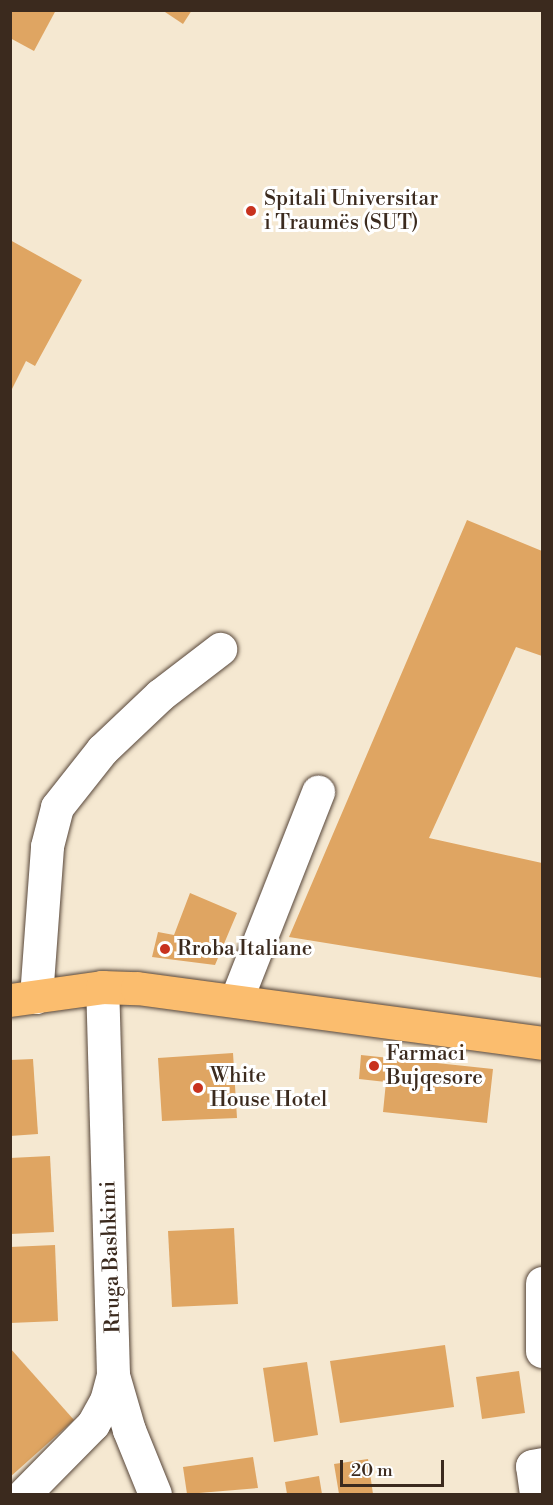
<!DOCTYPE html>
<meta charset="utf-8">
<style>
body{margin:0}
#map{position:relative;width:553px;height:1505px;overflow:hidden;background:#f5e8d1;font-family:"Libre Bodoni",serif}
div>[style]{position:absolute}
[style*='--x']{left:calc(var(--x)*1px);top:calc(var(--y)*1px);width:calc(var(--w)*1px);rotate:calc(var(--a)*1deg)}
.building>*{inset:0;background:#dfa562}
.roads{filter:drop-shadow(0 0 2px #574639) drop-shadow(0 0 2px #574639)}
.minor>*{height:33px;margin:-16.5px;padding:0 16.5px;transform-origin:16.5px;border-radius:16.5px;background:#fff}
.major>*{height:33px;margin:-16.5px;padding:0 16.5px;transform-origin:16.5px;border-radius:16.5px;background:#fbbd6e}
.dots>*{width:16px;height:16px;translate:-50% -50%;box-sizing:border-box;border:3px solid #fff;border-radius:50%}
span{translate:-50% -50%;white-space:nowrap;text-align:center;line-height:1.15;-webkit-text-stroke:6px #fff;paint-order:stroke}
.poi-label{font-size:21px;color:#3b2a1e}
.left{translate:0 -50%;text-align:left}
.street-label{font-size:21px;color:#3b2a1e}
.frame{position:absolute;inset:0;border:12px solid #3b2a1e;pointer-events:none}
.scale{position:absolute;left:340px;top:1460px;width:104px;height:27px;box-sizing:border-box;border:3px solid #3b2a1e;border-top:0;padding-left:8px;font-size:18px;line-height:21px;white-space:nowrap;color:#3b2a1e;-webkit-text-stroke:4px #fff;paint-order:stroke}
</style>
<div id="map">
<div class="building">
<div style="clip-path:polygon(10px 10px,56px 10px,34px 51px,10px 38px)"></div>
<div style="clip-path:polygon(162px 10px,192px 10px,183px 24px)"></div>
<div style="clip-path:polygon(10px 240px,82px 280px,35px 366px,26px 361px,10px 393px)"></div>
<div style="clip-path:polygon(467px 520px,542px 551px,542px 656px,516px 647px,429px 838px,542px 863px,542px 978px,289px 937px)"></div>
<div style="clip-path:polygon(190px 893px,237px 913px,215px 965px,152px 957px,158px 932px,174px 935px)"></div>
<div style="clip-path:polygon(233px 1053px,237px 1118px,162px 1121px,158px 1058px)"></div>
<div style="clip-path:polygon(361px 1055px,493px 1069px,487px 1123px,383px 1112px,386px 1082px,359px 1079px)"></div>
<div style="clip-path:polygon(33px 1059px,38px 1134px,10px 1136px,10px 1060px)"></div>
<div style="clip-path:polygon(50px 1156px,54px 1232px,10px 1234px,10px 1158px)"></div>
<div style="clip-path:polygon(234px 1228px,238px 1304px,172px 1307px,168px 1231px)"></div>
<div style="clip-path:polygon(55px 1245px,58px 1321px,10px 1323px,10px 1247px)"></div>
<div style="clip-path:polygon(445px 1345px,454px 1407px,340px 1423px,330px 1361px)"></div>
<div style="clip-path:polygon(10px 1348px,74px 1420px,10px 1477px)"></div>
<div style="clip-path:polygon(307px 1362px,318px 1435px,274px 1442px,263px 1368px)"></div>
<div style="clip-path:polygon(519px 1371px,525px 1413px,482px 1419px,476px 1377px)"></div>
<div style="clip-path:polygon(253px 1457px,258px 1488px,187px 1494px,183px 1467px)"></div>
<div style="clip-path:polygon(368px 1459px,373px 1494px,339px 1494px,334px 1464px)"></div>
<div style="clip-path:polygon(319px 1476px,322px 1494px,287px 1494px,285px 1482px)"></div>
</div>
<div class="roads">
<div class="minor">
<div style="--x:36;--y:997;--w:151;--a:-85.8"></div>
<div style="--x:47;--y:846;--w:40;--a:-75.6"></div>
<div style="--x:57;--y:807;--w:73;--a:-51.7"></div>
<div style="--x:102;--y:750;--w:80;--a:-43.5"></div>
<div style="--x:160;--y:695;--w:76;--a:-37.5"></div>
<div style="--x:236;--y:1000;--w:224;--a:-68.5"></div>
<div style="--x:542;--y:1283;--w:68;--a:90"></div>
<div style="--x:113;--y:1375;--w:57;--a:73.8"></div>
<div style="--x:129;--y:1430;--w:69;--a:67.9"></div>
<div style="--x:24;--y:1494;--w:98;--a:-45.4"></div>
<div style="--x:93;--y:1424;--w:26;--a:-61"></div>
<div style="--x:106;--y:1401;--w:27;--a:-75"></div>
<div style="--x:113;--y:1375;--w:388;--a:-91.6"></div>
<div style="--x:536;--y:1494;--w:28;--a:-98"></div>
<div style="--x:532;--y:1466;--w:10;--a:-11"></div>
</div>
<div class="major">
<div style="--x:10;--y:1000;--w:93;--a:-8"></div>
<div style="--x:102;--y:987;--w:35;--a:2"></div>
<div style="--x:137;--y:988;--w:409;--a:7.7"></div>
</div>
</div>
<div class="dots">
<div style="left:251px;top:211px;background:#c8321e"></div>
<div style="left:165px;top:949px;background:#c8321e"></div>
<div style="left:374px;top:1066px;background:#c8321e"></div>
<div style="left:198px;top:1088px;background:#c8321e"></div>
</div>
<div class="poi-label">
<span class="left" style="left:264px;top:211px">Spitali Universitar<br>i Traumës (SUT)</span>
<span class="left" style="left:177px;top:949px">Rroba Italiane</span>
<span class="left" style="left:386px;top:1066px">Farmaci<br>Bujqesore</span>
<span class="left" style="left:210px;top:1088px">White<br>House Hotel</span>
</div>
<div class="street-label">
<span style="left:111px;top:1257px;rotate:-92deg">Rruga Bashkimi</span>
</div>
<div class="frame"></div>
<div class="scale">20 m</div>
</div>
